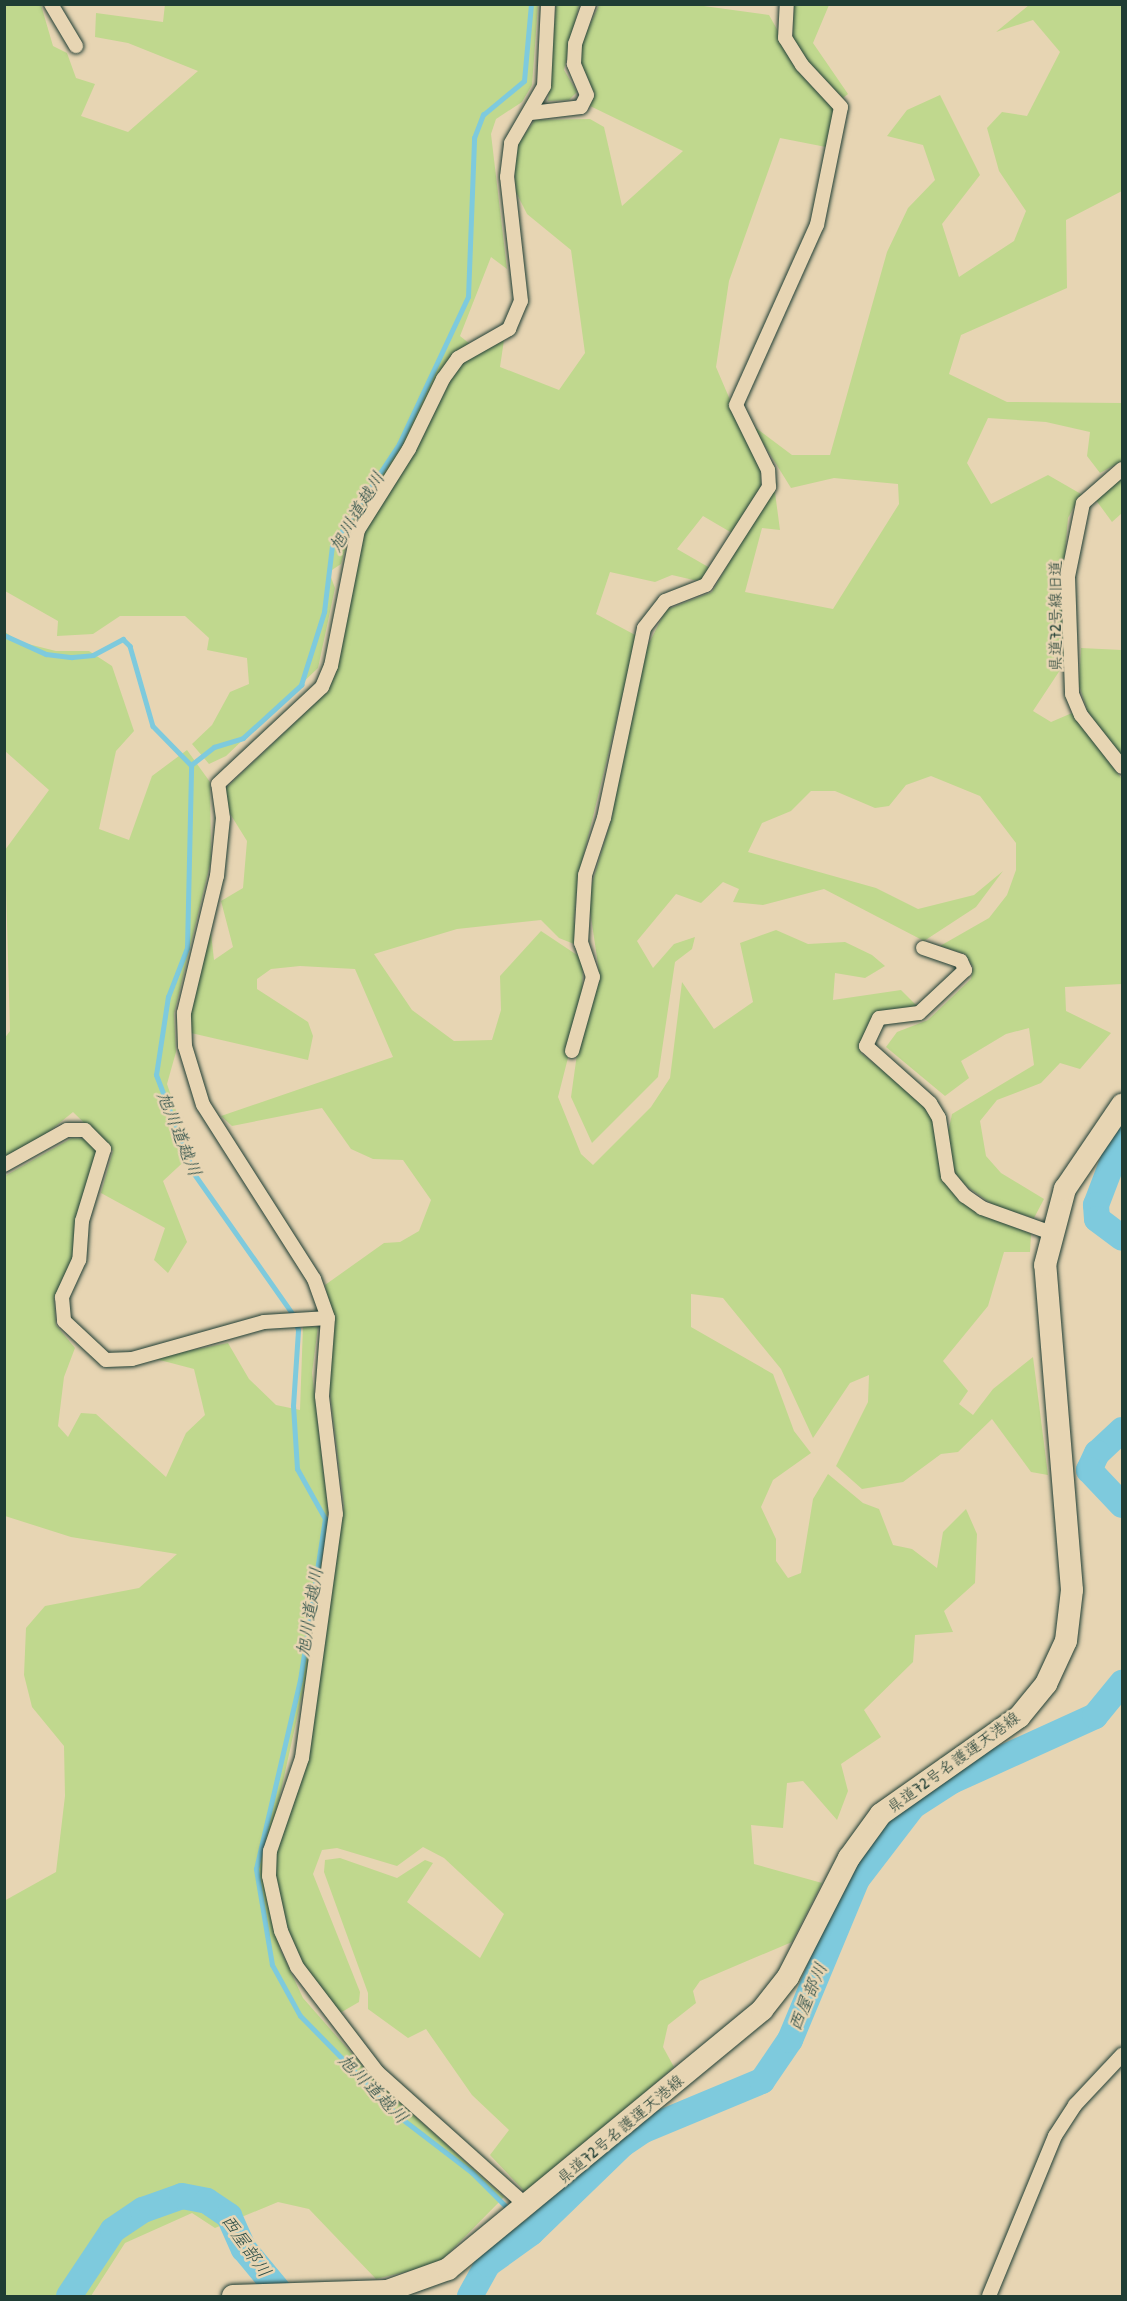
<!DOCTYPE html>
<meta charset="utf-8">
<style>
body{margin:0}
#map{position:relative;width:1127px;height:2301px;overflow:hidden;background:#e7d5b3;font-family:"Patrick Hand","Klee One",sans-serif}
div>[style]{position:absolute}
[style*='--x']{left:calc(var(--x)*1px);top:calc(var(--y)*1px);width:calc(var(--w)*1px);rotate:calc(var(--a)*1deg)}
.green>*{inset:0;background:#c0d88e}
.stream>*{height:4.5px;margin:-2.25px;padding:0 2.25px;transform-origin:2.25px;border-radius:2.25px;background:#7ecadd}
.river>*{height:26px;margin:-13px;padding:0 13px;transform-origin:13px;border-radius:13px;background:#7ecadd}
.roads{filter:drop-shadow(0 0 2px #1f3d34) drop-shadow(0 0 2px #1f3d34)}
.street>*{height:14px;margin:-7px;padding:0 7px;transform-origin:7px;border-radius:7px;background:#e7d5b3}
.primary>*{height:22px;margin:-11px;padding:0 11px;transform-origin:11px;border-radius:11px;background:#e7d5b3}
span{translate:-50% -50%;white-space:nowrap;text-align:center;line-height:1.15;-webkit-text-stroke:5px #e7d5b3;paint-order:stroke}
.street-label{font-size:16px;color:#1f3d34}
.water-label{font-size:18px;color:#284b45;font-style:italic}
.frame{position:absolute;inset:0;border:6px solid #1f3d34;pointer-events:none}
</style>
<div id="map">
<div class="green">
<div style="clip-path:polygon(165px 4px,538px 5px,532px 85px,522px 102px,496px 119px,491px 134px,507px 269px,491px 257px,460px 336px,470px 344px,352px 527px,341px 564px,329px 572px,335px 588px,318px 668px,226px 756px,209px 764px,192px 744px,212px 725px,230px 692px,249px 684px,247px 658px,207px 650px,209px 638px,185px 616px,120px 616px,93px 634px,57px 636px,58px 621px,5px 591px,5px 5px,41px 5px,53px 46px,67px 53px,76px 78px,95px 84px,81px 116px,128px 132px,198px 71px,128px 43px,95px 37px,96px 13px,163px 22px)"></div>
<div style="clip-path:polygon(689px 4px,769px 15px,805px 79px,835px 110px,831px 148px,780px 138px,729px 281px,716px 367px,760px 470px,761px 486px,732px 533px,703px 516px,677px 549px,710px 568px,702px 582px,672px 575px,655px 582px,610px 572px,596px 614px,637px 636px,578px 878px,574px 920px,579px 946px,559px 938px,541px 920px,457px 929px,374px 954px,412px 1010px,454px 1041px,492px 1040px,501px 1010px,500px 976px,541px 931px,583px 959px,582px 1003px,558px 1097px,581px 1154px,593px 1165px,651px 1107px,670px 1078px,682px 982px,714px 1029px,753px 1002px,740px 943px,776px 930px,808px 944px,845px 942px,872px 955px,885px 966px,865px 978px,835px 973px,833px 1000px,901px 990px,917px 1006px,875px 1014px,861px 1053px,925px 1105px,933px 1121px,942px 1175px,988px 1216px,1031px 1234px,1030px 1252px,1004px 1252px,988px 1306px,943px 1361px,968px 1391px,959px 1404px,973px 1415px,993px 1389px,1033px 1357px,1048px 1475px,1031px 1472px,992px 1419px,958px 1452px,941px 1454px,903px 1482px,862px 1489px,836px 1466px,868px 1402px,869px 1375px,850px 1383px,813px 1438px,781px 1369px,723px 1298px,691px 1294px,691px 1327px,773px 1374px,794px 1431px,811px 1453px,773px 1480px,761px 1507px,776px 1539px,776px 1561px,788px 1578px,801px 1573px,813px 1499px,828px 1474px,863px 1503px,879px 1509px,893px 1545px,912px 1549px,937px 1568px,943px 1532px,966px 1509px,977px 1534px,975px 1583px,944px 1611px,953px 1632px,915px 1635px,913px 1662px,864px 1710px,881px 1737px,841px 1764px,848px 1791px,837px 1820px,803px 1781px,787px 1783px,783px 1828px,751px 1825px,754px 1864px,822px 1883px,792px 1942px,700px 1981px,693px 1991px,696px 2003px,668px 2025px,663px 2047px,674px 2067px,528px 2195px,490px 2155px,509px 2130px,472px 2095px,426px 2029px,408px 2038px,368px 2009px,368px 1993px,324px 1872px,325px 1860px,340px 1858px,397px 1878px,425px 1860px,433px 1863px,407px 1902px,480px 1958px,504px 1914px,444px 1858px,423px 1847px,397px 1866px,337px 1848px,322px 1850px,313px 1874px,360px 1992px,359px 2002px,340px 2013px,304px 1967px,287px 1930px,275px 1876px,275px 1847px,307px 1759px,344px 1506px,329px 1385px,333px 1318px,325px 1285px,384px 1243px,400px 1242px,419px 1231px,431px 1200px,403px 1160px,373px 1159px,351px 1149px,322px 1108px,232px 1126px,221px 1116px,393px 1057px,355px 969px,300px 966px,271px 969px,257px 979px,257px 989px,308px 1022px,313px 1036px,308px 1060px,191px 1033px,191px 1000px,211px 933px,214px 960px,233px 947px,221px 901px,243px 888px,247px 841px,229px 812px,225px 789px,328px 691px,364px 533px,449px 381px,461px 363px,504px 340px,500px 367px,559px 390px,585px 353px,571px 250px,527px 214px,516px 192px,513px 151px,535px 120px,590px 119px,604px 127px,622px 206px,683px 151px,588px 105px,595px 94px,581px 64px,581px 44px,599px 5px)"></div>
<div style="clip-path:polygon(556px 5px,579px 5px,564px 70px,577px 92px,569px 100px,548px 101px)"></div>
<div style="clip-path:polygon(794px 5px,829px 5px,813px 43px,848px 94px,843px 98px,802px 56px,793px 38px)"></div>
<div style="clip-path:polygon(1029px 5px,1122px 5px,1122px 191px,1066px 220px,1067px 288px,961px 335px,949px 374px,1007px 402px,1122px 403px,1122px 461px,1100px 473px,1087px 456px,1090px 432px,1046px 422px,988px 418px,967px 463px,991px 504px,1048px 475px,1081px 494px,1068px 518px,1062px 587px,1064px 664px,1033px 711px,1051px 722px,1072px 713px,1122px 779px,1122px 984px,1065px 987px,1066px 1011px,1111px 1033px,1080px 1069px,1060px 1063px,1041px 1083px,997px 1100px,980px 1121px,986px 1156px,1001px 1173px,1044px 1199px,1034px 1218px,995px 1206px,969px 1188px,956px 1177px,946px 1142px,952px 1114px,1034px 1065px,1029px 1028px,1006px 1034px,961px 1061px,969px 1078px,945px 1096px,886px 1047px,897px 1032px,928px 1020px,971px 979px,973px 967px,965px 954px,940px 946px,989px 918px,1007px 895px,1016px 870px,1016px 843px,980px 796px,931px 776px,906px 785px,889px 806px,875px 808px,835px 791px,811px 791px,791px 811px,762px 823px,748px 852px,876px 888px,918px 909px,974px 895px,1003px 871px,976px 907px,924px 941px,824px 889px,763px 905px,733px 902px,739px 889px,723px 882px,701px 903px,676px 894px,637px 941px,653px 968px,674px 944px,695px 937px,692px 949px,675px 962px,658px 1077px,592px 1143px,571px 1097px,577px 1054px,600px 978px,588px 897px,613px 814px,611px 799px,645px 651px,666px 610px,712px 592px,774px 485px,780px 530px,762px 528px,745px 592px,833px 609px,899px 504px,898px 484px,834px 478px,791px 488px,752px 425px,792px 455px,830px 455px,887px 252px,908px 208px,935px 180px,923px 145px,887px 136px,907px 110px,940px 95px,980px 175px,942px 224px,959px 277px,1014px 241px,1026px 211px,999px 171px,987px 128px,1002px 112px,1027px 116px,1060px 52px,1033px 20px,996px 32px)"></div>
<div style="clip-path:polygon(1122px 476px,1122px 513px,1112px 522px,1093px 496px)"></div>
<div style="clip-path:polygon(5px 632px,20px 642px,56px 651px,89px 651px,112px 666px,134px 731px,116px 751px,99px 829px,129px 840px,152px 776px,187px 750px,210px 782px,211px 860px,174px 1014px,176px 1052px,167px 1084px,191px 1155px,163px 1181px,187px 1242px,168px 1273px,154px 1260px,165px 1228px,101px 1193px,113px 1151px,73px 1112px,29px 1148px,5px 1159px,4px 1039px,10px 1031px,5px 850px,49px 790px,5px 751px)"></div>
<div style="clip-path:polygon(1081px 648px,1122px 650px,1122px 757px,1088px 712px,1079px 685px)"></div>
<div style="clip-path:polygon(72px 1138px,84px 1139px,97px 1151px,76px 1218px,73px 1261px,54px 1298px,56px 1325px,75px 1348px,64px 1377px,58px 1426px,68px 1437px,81px 1413px,96px 1414px,166px 1477px,186px 1433px,205px 1415px,194px 1369px,152px 1358px,228px 1343px,249px 1379px,276px 1405px,300px 1410px,303px 1326px,318px 1327px,312px 1373px,328px 1509px,310px 1659px,262px 1877px,280px 1949px,303px 1998px,374px 2079px,504px 2197px,438px 2264px,376px 2279px,309px 2209px,278px 2202px,215px 2228px,192px 2213px,125px 2243px,91px 2296px,5px 2296px,4px 1901px,56px 1872px,65px 1796px,64px 1746px,32px 1707px,24px 1675px,26px 1628px,45px 1606px,139px 1588px,177px 1554px,71px 1537px,5px 1516px,5px 1176px)"></div>
</div>
<div class="stream">
<div style="--x:4;--y:635;--w:46;--a:24.3"></div>
<div style="--x:46;--y:654;--w:26;--a:7"></div>
<div style="--x:72;--y:657;--w:21;--a:-5"></div>
<div style="--x:93;--y:655;--w:34;--a:-28"></div>
<div style="--x:123;--y:639;--w:10;--a:45"></div>
<div style="--x:130;--y:646;--w:83;--a:74"></div>
<div style="--x:153;--y:726;--w:54;--a:45.7"></div>
<div style="--x:509;--y:2210;--w:52;--a:-135"></div>
<div style="--x:472;--y:2173;--w:92;--a:-142.5"></div>
<div style="--x:399;--y:2117;--w:141;--a:-134.4"></div>
<div style="--x:300;--y:2016;--w:58;--a:-118.8"></div>
<div style="--x:272;--y:1965;--w:97;--a:-99.5"></div>
<div style="--x:256;--y:1869;--w:194;--a:-76.9"></div>
<div style="--x:300;--y:1680;--w:163;--a:-81.2"></div>
<div style="--x:325;--y:1519;--w:57;--a:-119.2"></div>
<div style="--x:297;--y:1469;--w:63;--a:-93.6"></div>
<div style="--x:293;--y:1406;--w:76;--a:-86.2"></div>
<div style="--x:298;--y:1330;--w:16;--a:-108"></div>
<div style="--x:293;--y:1315;--w:172;--a:-125.1"></div>
<div style="--x:194;--y:1174;--w:106;--a:-111"></div>
<div style="--x:156;--y:1075;--w:79;--a:-81.3"></div>
<div style="--x:168;--y:997;--w:53;--a:-68.8"></div>
<div style="--x:187;--y:948;--w:183;--a:-88.7"></div>
<div style="--x:191;--y:765;--w:29;--a:-38"></div>
<div style="--x:214;--y:747;--w:30;--a:-17"></div>
<div style="--x:243;--y:738;--w:79;--a:-42.4"></div>
<div style="--x:301;--y:685;--w:77;--a:-72.5"></div>
<div style="--x:324;--y:612;--w:66;--a:-83.1"></div>
<div style="--x:332;--y:546;--w:122;--a:-56.7"></div>
<div style="--x:399;--y:444;--w:162;--a:-64.9"></div>
<div style="--x:468;--y:297;--w:159;--a:-87.8"></div>
<div style="--x:474;--y:138;--w:25;--a:-69"></div>
<div style="--x:483;--y:115;--w:53;--a:-39.7"></div>
<div style="--x:524;--y:81;--w:77;--a:-84.8"></div>
<div style="--x:519;--y:2220;--w:18;--a:47"></div>
</div>
<div class="river">
<div style="--x:1122;--y:1137;--w:73;--a:110.9"></div>
<div style="--x:1096;--y:1205;--w:14;--a:86"></div>
<div style="--x:1097;--y:1219;--w:31;--a:37"></div>
<div style="--x:1122;--y:1430;--w:34;--a:137"></div>
<div style="--x:1097;--y:1453;--w:19;--a:115"></div>
<div style="--x:1089;--y:1470;--w:48;--a:46.7"></div>
<div style="--x:69;--y:2296;--w:79;--a:-56.3"></div>
<div style="--x:113;--y:2230;--w:36;--a:-34"></div>
<div style="--x:143;--y:2210;--w:41;--a:-19.7"></div>
<div style="--x:182;--y:2196;--w:25;--a:11"></div>
<div style="--x:207;--y:2201;--w:27;--a:34"></div>
<div style="--x:229;--y:2216;--w:36;--a:66"></div>
<div style="--x:244;--y:2249;--w:61;--a:50.3"></div>
<div style="--x:470;--y:2296;--w:37;--a:-61"></div>
<div style="--x:488;--y:2264;--w:53;--a:-35.8"></div>
<div style="--x:531;--y:2233;--w:128;--a:-44.1"></div>
<div style="--x:623;--y:2144;--w:25;--a:-34"></div>
<div style="--x:644;--y:2130;--w:128;--a:-22.6"></div>
<div style="--x:762;--y:2081;--w:50;--a:-55.7"></div>
<div style="--x:790;--y:2040;--w:174;--a:-67.4"></div>
<div style="--x:857;--y:1879;--w:92;--a:-52.5"></div>
<div style="--x:913;--y:1806;--w:46;--a:-32.7"></div>
<div style="--x:952;--y:1781;--w:157;--a:-24.4"></div>
<div style="--x:1095;--y:1716;--w:43;--a:-50.7"></div>
</div>
<div class="roads">
<div class="street">
<div style="--x:51;--y:4;--w:49;--a:59.2"></div>
<div style="--x:531;--y:113;--w:50;--a:-6.8"></div>
<div style="--x:581;--y:107;--w:13;--a:-63"></div>
<div style="--x:587;--y:95;--w:34;--a:-113"></div>
<div style="--x:574;--y:64;--w:20;--a:-87"></div>
<div style="--x:575;--y:44;--w:42;--a:-70.7"></div>
<div style="--x:1122;--y:469;--w:52;--a:138.9"></div>
<div style="--x:1083;--y:503;--w:76;--a:101.5"></div>
<div style="--x:1068;--y:577;--w:117;--a:88"></div>
<div style="--x:1072;--y:694;--w:23;--a:67"></div>
<div style="--x:1081;--y:715;--w:66;--a:51.7"></div>
<div style="--x:923;--y:948;--w:40;--a:18.9"></div>
<div style="--x:961;--y:961;--w:10;--a:66"></div>
<div style="--x:965;--y:970;--w:63;--a:136.9"></div>
<div style="--x:919;--y:1013;--w:40;--a:172.9"></div>
<div style="--x:879;--y:1018;--w:31;--a:115"></div>
<div style="--x:866;--y:1046;--w:86;--a:41.7"></div>
<div style="--x:930;--y:1103;--w:17;--a:59"></div>
<div style="--x:939;--y:1118;--w:59;--a:81.2"></div>
<div style="--x:948;--y:1176;--w:26;--a:50"></div>
<div style="--x:965;--y:1196;--w:21;--a:35"></div>
<div style="--x:982;--y:1208;--w:71;--a:19.7"></div>
<div style="--x:572;--y:1051;--w:77;--a:-74.2"></div>
<div style="--x:593;--y:977;--w:36;--a:-109"></div>
<div style="--x:581;--y:943;--w:68;--a:-86.6"></div>
<div style="--x:585;--y:875;--w:60;--a:-71.6"></div>
<div style="--x:604;--y:818;--w:194;--a:-78.1"></div>
<div style="--x:644;--y:628;--w:34;--a:-52"></div>
<div style="--x:665;--y:601;--w:44;--a:-21.3"></div>
<div style="--x:706;--y:585;--w:117;--a:-57.3"></div>
<div style="--x:769;--y:487;--w:17;--a:-93"></div>
<div style="--x:768;--y:470;--w:72;--a:-116.2"></div>
<div style="--x:736;--y:405;--w:197;--a:-65.8"></div>
<div style="--x:817;--y:225;--w:120;--a:-78.5"></div>
<div style="--x:841;--y:107;--w:57;--a:-132.9"></div>
<div style="--x:802;--y:65;--w:32;--a:-122"></div>
<div style="--x:785;--y:38;--w:34;--a:-87"></div>
<div style="--x:4;--y:1165;--w:72;--a:-29.1"></div>
<div style="--x:67;--y:1130;--w:18;--a:0"></div>
<div style="--x:85;--y:1130;--w:27;--a:45"></div>
<div style="--x:104;--y:1149;--w:75;--a:107"></div>
<div style="--x:82;--y:1221;--w:39;--a:94"></div>
<div style="--x:79;--y:1260;--w:41;--a:114.7"></div>
<div style="--x:62;--y:1297;--w:24;--a:85"></div>
<div style="--x:64;--y:1321;--w:57;--a:42.9"></div>
<div style="--x:106;--y:1360;--w:26;--a:-2"></div>
<div style="--x:132;--y:1359;--w:137;--a:-15.7"></div>
<div style="--x:264;--y:1322;--w:64;--a:-3.6"></div>
<div style="--x:527;--y:2206;--w:200;--a:-138.2"></div>
<div style="--x:378;--y:2073;--w:133;--a:-127.4"></div>
<div style="--x:297;--y:1967;--w:39;--a:-114"></div>
<div style="--x:281;--y:1931;--w:56;--a:-102.3"></div>
<div style="--x:269;--y:1876;--w:25;--a:-88"></div>
<div style="--x:270;--y:1851;--w:98;--a:-71"></div>
<div style="--x:302;--y:1758;--w:246;--a:-82.1"></div>
<div style="--x:336;--y:1514;--w:119;--a:-96.8"></div>
<div style="--x:322;--y:1396;--w:78;--a:-85.6"></div>
<div style="--x:328;--y:1318;--w:41;--a:-109.7"></div>
<div style="--x:314;--y:1279;--w:206;--a:-122.5"></div>
<div style="--x:203;--y:1105;--w:62;--a:-107"></div>
<div style="--x:185;--y:1046;--w:33;--a:-92"></div>
<div style="--x:184;--y:1013;--w:141;--a:-76.5"></div>
<div style="--x:217;--y:876;--w:58;--a:-84.1"></div>
<div style="--x:223;--y:818;--w:34;--a:-98"></div>
<div style="--x:218;--y:784;--w:142;--a:-43"></div>
<div style="--x:322;--y:687;--w:23;--a:-67"></div>
<div style="--x:331;--y:666;--w:139;--a:-78.8"></div>
<div style="--x:358;--y:530;--w:96;--a:-57.8"></div>
<div style="--x:409;--y:449;--w:78;--a:-64.1"></div>
<div style="--x:443;--y:379;--w:26;--a:-54"></div>
<div style="--x:458;--y:358;--w:59;--a:-29.6"></div>
<div style="--x:509;--y:329;--w:30;--a:-67"></div>
<div style="--x:521;--y:301;--w:125;--a:-96.4"></div>
<div style="--x:507;--y:177;--w:34;--a:-83"></div>
<div style="--x:511;--y:143;--w:66;--a:-59.9"></div>
<div style="--x:544;--y:86;--w:82;--a:-87.2"></div>
<div style="--x:989;--y:2296;--w:173;--a:-67.6"></div>
<div style="--x:1055;--y:2136;--w:37;--a:-57"></div>
<div style="--x:1075;--y:2105;--w:69;--a:-46.8"></div>
</div>
<div class="primary">
<div style="--x:233;--y:2296;--w:154;--a:-1.9"></div>
<div style="--x:387;--y:2291;--w:65;--a:-19.8"></div>
<div style="--x:448;--y:2269;--w:407;--a:-39.5"></div>
<div style="--x:762;--y:2010;--w:42;--a:-51.8"></div>
<div style="--x:788;--y:1977;--w:134;--a:-62.9"></div>
<div style="--x:849;--y:1858;--w:54;--a:-54"></div>
<div style="--x:881;--y:1814;--w:169;--a:-35.1"></div>
<div style="--x:1019;--y:1717;--w:43;--a:-50.7"></div>
<div style="--x:1046;--y:1684;--w:47;--a:-65.1"></div>
<div style="--x:1066;--y:1641;--w:51;--a:-83.3"></div>
<div style="--x:1072;--y:1590;--w:326;--a:-94.7"></div>
<div style="--x:1045;--y:1265;--w:79;--a:-75.3"></div>
<div style="--x:1065;--y:1189;--w:102;--a:-55.8"></div>
</div>
</div>
<div class="street-label">
<span style="left:1055px;top:616px;rotate:-90deg">県道72号線旧道</span>
<span style="left:953px;top:1762px;rotate:-36deg">県道72号名護運天港線</span>
<span style="left:620px;top:2129px;rotate:-40deg">県道72号名護運天港線</span>
</div>
<div class="water-label">
<span style="left:357px;top:512px;rotate:-59deg">旭川道越川</span>
<span style="left:179px;top:1134px;rotate:68deg">旭川道越川</span>
<span style="left:310px;top:1612px;rotate:-81deg">旭川道越川</span>
<span style="left:808px;top:1997px;rotate:-67deg">西屋部川</span>
<span style="left:373px;top:2089px;rotate:45deg">旭川道越川</span>
<span style="left:246px;top:2246px;rotate:55deg">西屋部川</span>
</div>
<div class="frame"></div>
</div>
